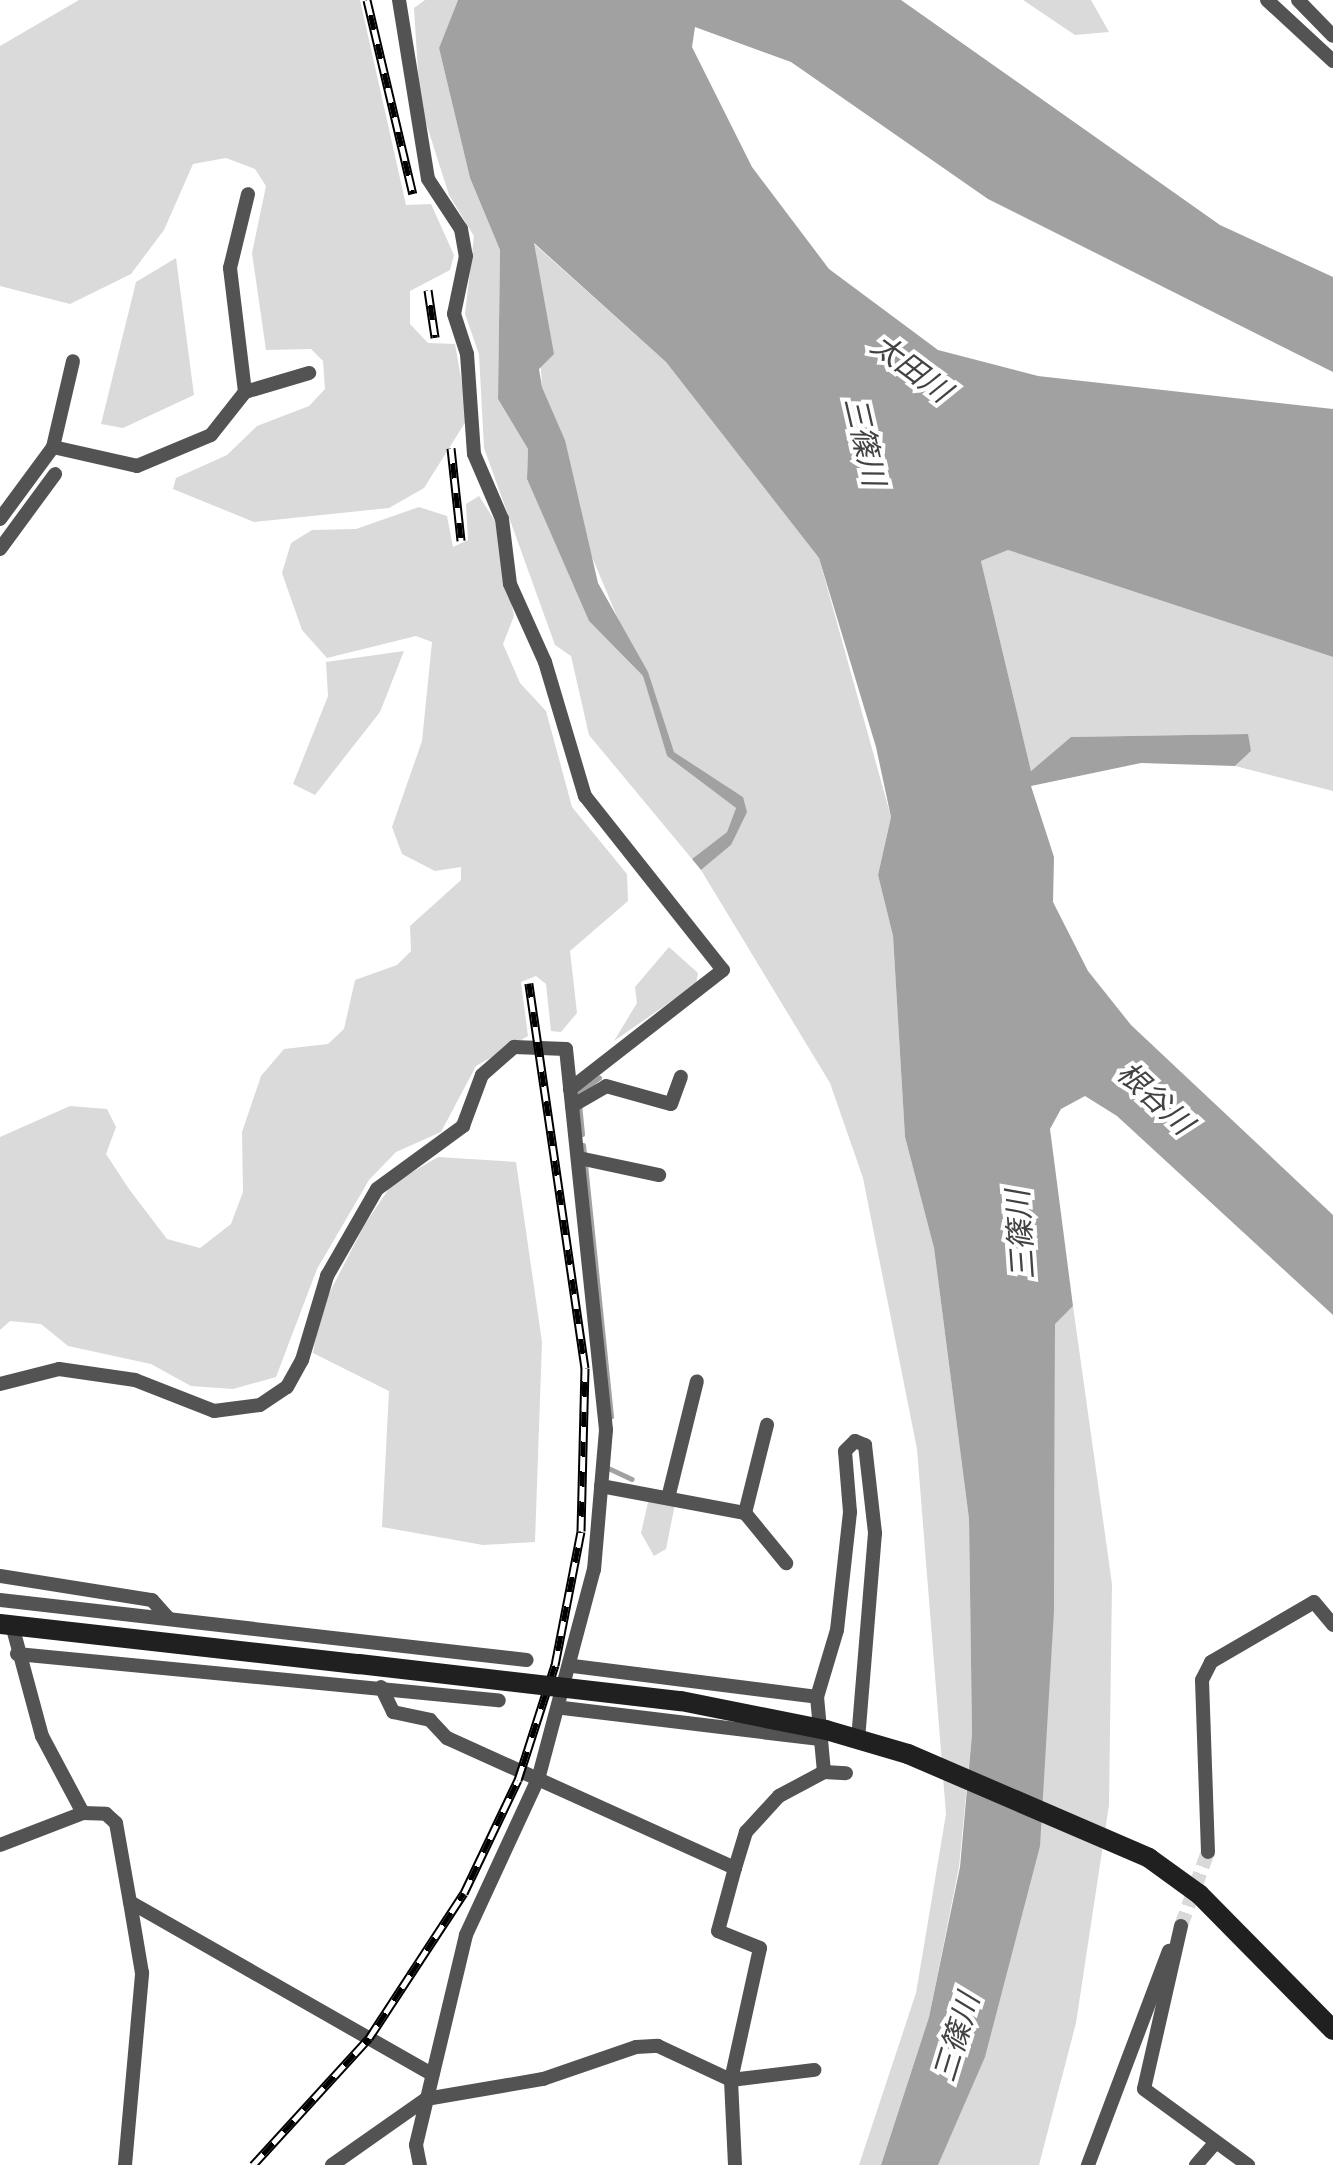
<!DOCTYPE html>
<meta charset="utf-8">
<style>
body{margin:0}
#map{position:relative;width:1333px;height:2165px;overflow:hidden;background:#fff;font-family:Commissioner,"Noto Sans JP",sans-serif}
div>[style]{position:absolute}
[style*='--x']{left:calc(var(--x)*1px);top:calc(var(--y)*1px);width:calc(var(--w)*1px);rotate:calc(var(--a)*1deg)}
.green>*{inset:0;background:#dadada}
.water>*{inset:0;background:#a1a1a1}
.stream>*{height:5px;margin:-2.5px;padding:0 2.5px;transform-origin:2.5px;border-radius:2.5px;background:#a1a1a1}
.street-tunnel>*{height:14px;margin-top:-7px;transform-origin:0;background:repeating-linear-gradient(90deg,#d9d9d9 0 14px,transparent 0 21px)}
.street>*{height:14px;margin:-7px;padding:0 7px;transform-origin:7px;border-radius:7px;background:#535353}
.secondary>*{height:20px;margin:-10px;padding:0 10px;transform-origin:10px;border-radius:10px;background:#202020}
.rail>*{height:9px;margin-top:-4.5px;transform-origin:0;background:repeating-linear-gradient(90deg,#fff 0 15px,#000 0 30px);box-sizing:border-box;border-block:2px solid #000}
.secondary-bridge>*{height:20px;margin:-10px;padding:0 10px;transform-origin:10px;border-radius:10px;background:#202020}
span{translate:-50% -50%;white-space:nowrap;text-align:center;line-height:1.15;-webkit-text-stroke:8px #fff;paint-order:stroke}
.water-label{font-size:30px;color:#424242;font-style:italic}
</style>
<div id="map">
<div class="green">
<div style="clip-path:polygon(79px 0,360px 0,406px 205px,431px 204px,454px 255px,450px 270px,410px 291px,410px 324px,428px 343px,455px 344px,468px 418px,424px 488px,389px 508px,254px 522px,173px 489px,176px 478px,227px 455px,257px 426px,309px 406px,325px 389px,323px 361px,311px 349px,266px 350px,252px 253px,266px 186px,255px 169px,226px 158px,193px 164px,164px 230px,131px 274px,70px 304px,0 286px,0 46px)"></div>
<div style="clip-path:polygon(425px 0,458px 0,439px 48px,470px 178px,500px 250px,498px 399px,528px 449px,527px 479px,589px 621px,643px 676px,667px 756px,736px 808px,727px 832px,692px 859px,589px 735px,571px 656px,555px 645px,484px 448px,479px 354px,465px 314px,474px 236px,449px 195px,420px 104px,414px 8px)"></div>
<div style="clip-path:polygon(1023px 0,1091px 0,1109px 32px,1075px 35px)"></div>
<div style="clip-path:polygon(533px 243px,666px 362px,819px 558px,891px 817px,878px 875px,893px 936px,905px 1137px,934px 1248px,969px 1519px,972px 1734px,959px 1867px,929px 2017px,881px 2165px,859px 2165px,916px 1993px,946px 1814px,917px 1449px,863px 1178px,830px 1083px,701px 870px,731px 845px,743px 797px,674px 752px,576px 519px,565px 440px,542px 387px)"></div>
<div style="clip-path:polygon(176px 258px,194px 395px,123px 428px,101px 424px,136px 282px)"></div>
<div style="clip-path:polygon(479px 496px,495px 521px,514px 616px,503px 644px,520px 683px,546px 711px,572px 807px,627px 874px,628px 901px,570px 951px,577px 1013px,561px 1032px,551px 1031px,546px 984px,536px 976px,521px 982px,528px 1036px,476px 1066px,441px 1132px,396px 1152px,369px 1180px,317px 1269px,276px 1377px,233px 1389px,191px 1386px,151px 1364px,68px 1346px,41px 1324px,10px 1321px,0 1330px,0 1137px,70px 1106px,107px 1109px,116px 1127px,106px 1154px,129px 1189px,167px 1239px,200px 1248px,231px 1224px,243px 1192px,242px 1132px,261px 1076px,284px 1049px,328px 1044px,344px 1029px,355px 980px,397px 965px,411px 951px,410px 926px,461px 880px,461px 867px,435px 871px,402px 854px,392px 827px,422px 741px,432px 642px,416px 636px,327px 658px,302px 630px,282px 573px,291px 543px,312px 530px,356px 529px,419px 507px,447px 516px,453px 547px,468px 540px,466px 504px)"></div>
<div style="clip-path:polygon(1008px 550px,1333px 657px,1333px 791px,1235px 766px,1251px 751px,1247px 734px,1071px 737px,1031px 771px,981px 561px)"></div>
<div style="clip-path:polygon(404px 651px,380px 712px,315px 795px,293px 784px,328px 696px,326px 662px)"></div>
<div style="clip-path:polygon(669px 947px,698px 973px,696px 984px,614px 1041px,637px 1003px,635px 987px)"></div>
<div style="clip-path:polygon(438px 1157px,516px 1162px,542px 1342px,535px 1542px,483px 1545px,382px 1527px,389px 1391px,313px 1353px,320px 1311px,365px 1224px,392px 1184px)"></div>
<div style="clip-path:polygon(1073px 1306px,1112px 1584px,1109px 1805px,1076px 2023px,1039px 2165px,938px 2165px,1054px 1611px,1055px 1323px)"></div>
<div style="clip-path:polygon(649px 1498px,675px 1504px,666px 1549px,654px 1556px,641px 1533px)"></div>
</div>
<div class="water">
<div style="clip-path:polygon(458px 0,901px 0,1220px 225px,1333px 277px,1333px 372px,988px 199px,791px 62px,695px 27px,692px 47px,752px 167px,829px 269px,938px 350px,1038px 376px,1333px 409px,1333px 657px,1008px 550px,981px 561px,1031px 771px,1071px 737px,1248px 734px,1251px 751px,1235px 766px,1141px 763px,1031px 786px,1054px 857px,1053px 902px,1088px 971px,1131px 1025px,1333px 1215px,1333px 1315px,1117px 1116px,1085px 1096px,1061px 1109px,1050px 1129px,1073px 1306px,1055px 1324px,1054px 1611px,1040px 1846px,985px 2057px,938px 2165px,881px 2165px,929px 2017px,960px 1867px,972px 1734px,969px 1519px,934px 1248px,905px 1137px,893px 936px,878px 875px,891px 817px,876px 747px,819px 558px,666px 362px,534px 243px,554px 354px,539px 369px,542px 387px,565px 440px,598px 583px,648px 672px,674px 752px,743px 797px,747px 812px,731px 845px,701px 870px,692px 859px,727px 832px,736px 808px,667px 756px,643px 676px,589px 621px,527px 479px,528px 449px,498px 399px,500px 250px,470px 178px,439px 48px)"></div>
</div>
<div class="stream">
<div style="--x:582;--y:1134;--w:41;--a:-95.6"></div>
<div style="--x:578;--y:1093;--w:26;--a:-36"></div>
<div style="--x:583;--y:1145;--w:273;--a:84.1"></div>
<div style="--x:608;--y:1468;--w:26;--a:25"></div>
</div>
<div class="street-tunnel">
<div style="--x:1181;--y:1926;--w:79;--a:-70"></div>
</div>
<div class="street">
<div style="--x:399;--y:0;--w:181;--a:80.8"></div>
<div style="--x:428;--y:179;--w:60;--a:56.6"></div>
<div style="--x:461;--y:229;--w:27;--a:80"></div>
<div style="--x:466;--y:256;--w:59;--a:101.7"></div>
<div style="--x:454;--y:314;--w:42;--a:72"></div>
<div style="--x:467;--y:354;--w:100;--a:86"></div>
<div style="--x:474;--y:454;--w:71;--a:66.7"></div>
<div style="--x:502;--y:519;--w:65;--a:83"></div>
<div style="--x:510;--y:584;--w:85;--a:65.8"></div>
<div style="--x:545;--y:662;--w:140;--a:73.4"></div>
<div style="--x:585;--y:796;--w:222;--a:51.6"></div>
<div style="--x:723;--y:970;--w:194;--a:142.1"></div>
<div style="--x:1267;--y:0;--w:90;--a:42.7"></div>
<div style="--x:1298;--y:0;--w:50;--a:45.8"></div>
<div style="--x:245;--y:392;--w:67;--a:-16.5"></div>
<div style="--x:53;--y:447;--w:86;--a:12.7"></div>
<div style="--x:137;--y:466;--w:80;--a:-22.7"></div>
<div style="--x:211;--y:435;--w:55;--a:-51.7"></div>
<div style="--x:245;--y:392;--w:125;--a:-96.9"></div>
<div style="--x:230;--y:268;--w:76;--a:-76.3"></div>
<div style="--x:0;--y:519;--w:89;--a:-53.6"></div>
<div style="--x:53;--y:447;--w:88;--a:-76.9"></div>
<div style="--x:0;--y:549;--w:93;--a:-53.7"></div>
<div style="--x:572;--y:1106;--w:39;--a:-30"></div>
<div style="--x:606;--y:1086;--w:67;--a:15.5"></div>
<div style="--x:671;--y:1104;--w:29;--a:-70"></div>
<div style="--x:579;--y:1158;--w:82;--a:12"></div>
<div style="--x:0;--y:1384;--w:61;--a:-14.3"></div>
<div style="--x:59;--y:1369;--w:77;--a:8.2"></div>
<div style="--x:135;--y:1380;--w:85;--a:21.4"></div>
<div style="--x:214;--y:1411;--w:46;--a:-7.4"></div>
<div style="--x:260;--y:1405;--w:32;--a:-34"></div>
<div style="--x:287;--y:1387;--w:31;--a:-61"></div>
<div style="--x:302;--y:1360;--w:88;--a:-73.4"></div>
<div style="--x:327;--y:1276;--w:100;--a:-60.1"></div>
<div style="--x:377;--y:1189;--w:107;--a:-36.2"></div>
<div style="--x:463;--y:1126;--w:54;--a:-69.6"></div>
<div style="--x:482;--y:1075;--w:43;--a:-41.2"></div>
<div style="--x:514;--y:1047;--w:52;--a:2.2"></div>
<div style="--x:566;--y:1049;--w:383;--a:84"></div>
<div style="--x:606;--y:1430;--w:140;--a:94.9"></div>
<div style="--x:594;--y:1569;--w:217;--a:104.9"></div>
<div style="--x:538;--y:1779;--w:172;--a:114.8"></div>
<div style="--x:466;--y:1935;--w:216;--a:103.4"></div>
<div style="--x:416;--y:2145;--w:20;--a:79"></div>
<div style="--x:601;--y:1486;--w:147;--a:10.6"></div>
<div style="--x:745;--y:1513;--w:91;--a:-76"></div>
<div style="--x:669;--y:1494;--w:116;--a:-76.1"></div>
<div style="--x:745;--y:1513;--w:65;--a:50.6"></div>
<div style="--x:0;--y:1576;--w:154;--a:9"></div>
<div style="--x:152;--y:1600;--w:25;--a:48"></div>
<div style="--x:0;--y:1600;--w:530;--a:6.5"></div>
<div style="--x:12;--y:1625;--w:115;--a:74.9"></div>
<div style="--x:42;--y:1736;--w:87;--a:62"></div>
<div style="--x:17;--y:1654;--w:484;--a:5.5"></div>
<div style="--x:573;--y:1666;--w:246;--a:7.2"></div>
<div style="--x:381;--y:1687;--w:28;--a:64"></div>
<div style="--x:393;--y:1712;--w:38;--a:12"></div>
<div style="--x:430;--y:1720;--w:25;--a:47"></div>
<div style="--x:447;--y:1738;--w:316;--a:24.3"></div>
<div style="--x:563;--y:1708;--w:259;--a:6.9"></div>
<div style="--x:824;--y:1772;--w:75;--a:-95.3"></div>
<div style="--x:817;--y:1697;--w:70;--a:-73.4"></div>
<div style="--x:837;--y:1630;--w:119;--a:-83.7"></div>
<div style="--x:850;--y:1512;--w:61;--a:-94.7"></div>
<div style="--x:845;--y:1451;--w:14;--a:-45"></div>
<div style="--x:855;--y:1441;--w:11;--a:22"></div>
<div style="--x:865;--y:1445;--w:89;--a:83.5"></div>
<div style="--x:875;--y:1533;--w:207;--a:94.7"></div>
<div style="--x:0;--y:1845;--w:89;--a:-21.1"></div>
<div style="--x:83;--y:1813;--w:23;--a:2"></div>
<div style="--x:106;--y:1814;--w:13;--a:42"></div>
<div style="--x:116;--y:1823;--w:80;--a:80"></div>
<div style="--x:130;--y:1902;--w:348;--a:29.7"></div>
<div style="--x:1208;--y:1852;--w:172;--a:-92"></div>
<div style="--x:1202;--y:1680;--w:20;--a:-63"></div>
<div style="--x:1211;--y:1662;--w:119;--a:-30.2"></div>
<div style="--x:1314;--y:1602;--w:30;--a:50"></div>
<div style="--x:1181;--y:1926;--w:167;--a:102.8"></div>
<div style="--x:1144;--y:2089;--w:129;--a:36.2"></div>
<div style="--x:125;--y:2165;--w:193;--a:-84.9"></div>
<div style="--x:142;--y:1973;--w:72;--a:-99.6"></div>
<div style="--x:332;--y:2165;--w:115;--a:-35.1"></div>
<div style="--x:426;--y:2099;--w:119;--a:-9.7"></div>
<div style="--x:543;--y:2079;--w:98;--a:-19"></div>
<div style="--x:636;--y:2047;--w:22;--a:-3"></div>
<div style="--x:658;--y:2046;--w:81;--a:25"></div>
<div style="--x:731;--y:2080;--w:84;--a:-6.9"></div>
<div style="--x:735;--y:2165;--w:85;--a:-92.7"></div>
<div style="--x:731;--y:2080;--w:135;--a:-77.6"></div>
<div style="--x:760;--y:1948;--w:45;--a:-158"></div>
<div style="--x:718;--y:1931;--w:65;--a:-74.9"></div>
<div style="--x:735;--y:1868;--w:38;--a:-73"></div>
<div style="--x:746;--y:1832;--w:49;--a:-47.5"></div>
<div style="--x:779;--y:1796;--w:51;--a:-28.1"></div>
<div style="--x:824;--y:1772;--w:22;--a:3"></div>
<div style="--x:1088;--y:2165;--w:229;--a:-69.3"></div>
<div style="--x:1196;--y:2165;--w:28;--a:-49"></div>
</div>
<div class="secondary">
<div style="--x:0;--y:1624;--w:361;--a:6.4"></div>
<div style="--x:826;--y:1730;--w:85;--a:16.3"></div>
<div style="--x:908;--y:1754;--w:262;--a:23.3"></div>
<div style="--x:1149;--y:1858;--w:62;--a:35.8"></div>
<div style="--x:1199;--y:1894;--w:191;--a:45.4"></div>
</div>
<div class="rail">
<div style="--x:367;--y:0;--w:199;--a:76.7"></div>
<div style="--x:428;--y:290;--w:48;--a:81.5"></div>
<div style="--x:451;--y:448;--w:93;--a:83.8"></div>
<div style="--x:253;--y:2165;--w:172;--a:-47.6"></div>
<div style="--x:369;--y:2038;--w:173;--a:-56.8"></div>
<div style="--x:464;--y:1893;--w:125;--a:-64.5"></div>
<div style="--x:518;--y:1780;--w:121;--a:-72.2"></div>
<div style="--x:555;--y:1665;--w:136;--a:-79"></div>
<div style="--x:581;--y:1531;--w:163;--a:-88.6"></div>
<div style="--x:585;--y:1368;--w:389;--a:-98.3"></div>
</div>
<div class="secondary-bridge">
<div style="--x:359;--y:1664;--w:324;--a:6.6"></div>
<div style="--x:681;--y:1701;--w:148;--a:11.3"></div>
</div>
<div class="water-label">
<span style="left:912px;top:367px;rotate:37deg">太田川</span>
<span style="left:866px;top:441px;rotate:77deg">三篠川</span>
<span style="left:1156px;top:1097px;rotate:43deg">根谷川</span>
<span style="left:1019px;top:1235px;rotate:-94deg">三篠川</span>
<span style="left:955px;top:2037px;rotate:-73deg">三篠川</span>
</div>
</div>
